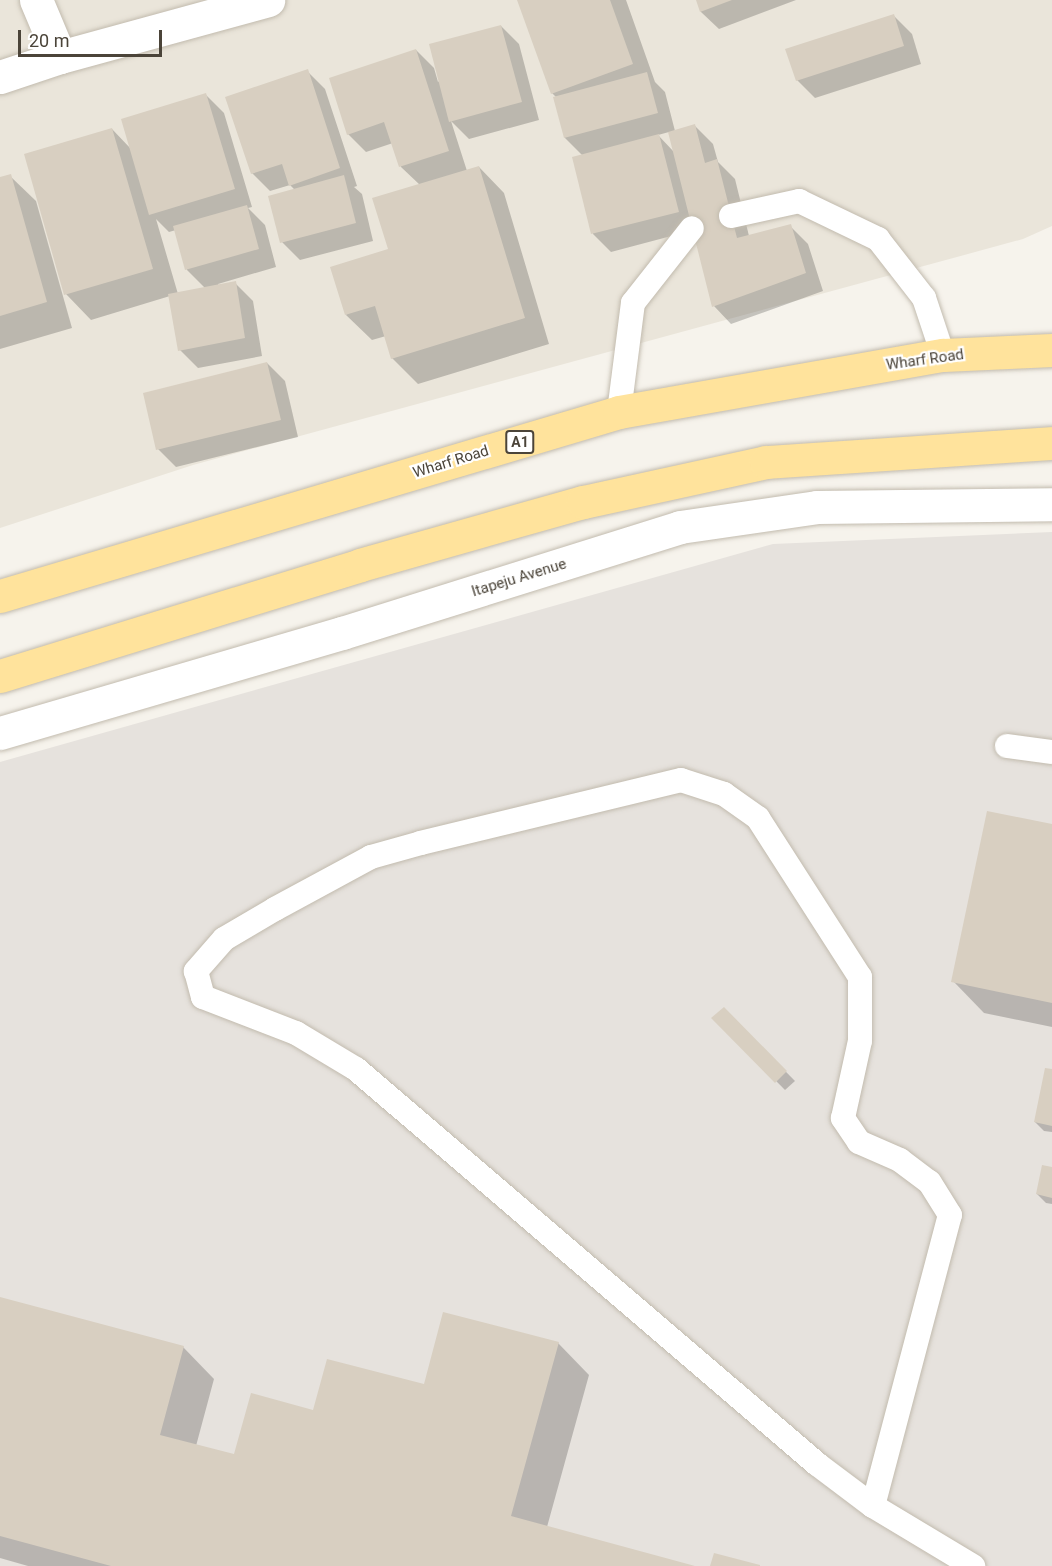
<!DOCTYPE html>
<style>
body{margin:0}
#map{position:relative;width:1052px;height:1566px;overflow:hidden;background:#f6f3ec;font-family:Roboto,sans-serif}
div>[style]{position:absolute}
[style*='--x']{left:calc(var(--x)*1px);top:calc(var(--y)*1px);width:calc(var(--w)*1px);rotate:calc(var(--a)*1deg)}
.residential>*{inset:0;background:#eae5da}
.industrial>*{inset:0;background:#e6e2dd}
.shadow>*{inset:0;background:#0003}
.building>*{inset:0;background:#d8cfc1}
.roads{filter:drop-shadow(0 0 2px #c2bbae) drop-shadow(0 0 2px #c2bbae)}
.lane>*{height:24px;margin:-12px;padding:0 12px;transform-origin:12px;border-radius:12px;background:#fff}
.street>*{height:33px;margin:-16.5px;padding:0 16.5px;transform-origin:16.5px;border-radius:16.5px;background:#fff}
.primary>*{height:33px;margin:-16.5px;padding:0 16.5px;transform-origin:16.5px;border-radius:16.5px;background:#ffe39c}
span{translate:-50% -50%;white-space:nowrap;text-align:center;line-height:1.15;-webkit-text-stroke:4.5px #fff;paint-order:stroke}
.shield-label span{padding:2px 4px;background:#fff;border:2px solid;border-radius:4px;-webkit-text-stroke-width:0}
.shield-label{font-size:14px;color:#4b4439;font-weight:700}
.street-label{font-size:15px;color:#4b4439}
.scale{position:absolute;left:18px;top:30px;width:144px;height:27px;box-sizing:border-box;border:3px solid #4b4439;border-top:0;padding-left:8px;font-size:18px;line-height:21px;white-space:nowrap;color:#4b4439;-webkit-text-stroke:4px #fff;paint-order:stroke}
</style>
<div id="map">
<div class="residential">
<div style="clip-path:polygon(0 0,1052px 0,1052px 226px,1023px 239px,193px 465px,0 528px)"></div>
</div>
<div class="industrial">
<div style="clip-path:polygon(1052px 532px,1052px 1566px,0 1566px,0 762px,773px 544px)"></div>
</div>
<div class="shadow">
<div style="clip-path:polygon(evenodd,519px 0,626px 0,655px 82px,665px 92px,675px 131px,695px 126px,713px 144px,718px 162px,735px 179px,749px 236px,790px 226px,808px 244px,823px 291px,731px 324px,714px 306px,694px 230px,611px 252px,593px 234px,573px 158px,583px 156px,565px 138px,557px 98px,552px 93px,519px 0,669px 132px,674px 152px,658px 135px,669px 132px)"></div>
<div style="clip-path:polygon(697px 0,796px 0,719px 29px,701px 12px)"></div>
<div style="clip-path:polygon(894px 16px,912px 34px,921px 64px,815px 98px,797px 80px)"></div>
<div style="clip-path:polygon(501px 26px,519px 44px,539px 120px,469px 139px,451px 121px,467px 171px,479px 167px,504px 193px,549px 344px,418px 384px,392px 358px,386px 336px,372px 340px,346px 315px,389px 250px,420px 185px,401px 167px,393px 143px,366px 152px,348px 134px,416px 50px,434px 68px,438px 82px)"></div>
<div style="clip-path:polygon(307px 71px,325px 89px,357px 186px,354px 187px,362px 194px,373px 241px,300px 260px,282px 242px,295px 190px,290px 185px,270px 191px,252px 173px)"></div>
<div style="clip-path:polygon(evenodd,206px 95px,224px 113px,252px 207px,248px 208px,265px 225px,276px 267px,218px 284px,219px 286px,235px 283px,253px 301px,262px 356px,198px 368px,180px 350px,170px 296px,91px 320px,66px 294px,112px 129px,131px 149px,206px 95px,156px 219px,169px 232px,176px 230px,187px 270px,205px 288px,178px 294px,156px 219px)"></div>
<div style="clip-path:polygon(10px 176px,36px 201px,72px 328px,0 349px,0 179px)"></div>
<div style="clip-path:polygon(267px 363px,285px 381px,298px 437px,176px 467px,158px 449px)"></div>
<div style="clip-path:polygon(1052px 826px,1052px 1027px,984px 1013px,953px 981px)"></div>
<div style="clip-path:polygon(724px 1009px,795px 1081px,785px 1090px,714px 1018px)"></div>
<div style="clip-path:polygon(1052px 1071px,1052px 1132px,1044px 1131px,1035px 1122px)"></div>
<div style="clip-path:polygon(1052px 1169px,1052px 1204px,1046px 1203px,1037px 1194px)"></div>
<div style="clip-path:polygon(0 1299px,183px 1347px,214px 1379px,196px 1446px,235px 1456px,314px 1411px,425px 1386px,558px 1343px,589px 1375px,547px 1527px,692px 1566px,28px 1566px,0 1558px)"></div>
</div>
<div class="building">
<div style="clip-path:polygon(517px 0,610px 0,633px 64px,551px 94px)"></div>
<div style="clip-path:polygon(696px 0,732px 0,700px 12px)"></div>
<div style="clip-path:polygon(894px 14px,904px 46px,796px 81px,785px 49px)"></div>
<div style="clip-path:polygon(501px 25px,522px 102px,449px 122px,429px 44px)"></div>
<div style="clip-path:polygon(416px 49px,449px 151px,399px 167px,384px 122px,347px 135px,329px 78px)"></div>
<div style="clip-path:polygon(308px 69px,340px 168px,289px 186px,282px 164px,251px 174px,225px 97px)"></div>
<div style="clip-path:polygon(647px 72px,658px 113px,564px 138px,553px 97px)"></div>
<div style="clip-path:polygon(206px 93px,235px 189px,149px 215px,121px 119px)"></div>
<div style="clip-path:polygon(695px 124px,705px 163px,717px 159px,737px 238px,791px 224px,806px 273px,712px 307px,668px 132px)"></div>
<div style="clip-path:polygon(112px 128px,153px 269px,64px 295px,24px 154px)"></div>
<div style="clip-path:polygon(659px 134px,679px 212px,591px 234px,572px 157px)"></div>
<div style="clip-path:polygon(479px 166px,525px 318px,391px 359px,375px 306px,345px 315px,330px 267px,388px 249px,372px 198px)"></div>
<div style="clip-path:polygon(11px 174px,47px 302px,0 316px,0 177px)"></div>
<div style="clip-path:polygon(344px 175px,356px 223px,280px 243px,268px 196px)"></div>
<div style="clip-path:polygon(247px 205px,259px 249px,185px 270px,173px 226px)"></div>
<div style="clip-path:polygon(236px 281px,245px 338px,178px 351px,168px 294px)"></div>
<div style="clip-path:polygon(267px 362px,281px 420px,156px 450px,143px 393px)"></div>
<div style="clip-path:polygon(987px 811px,1052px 824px,1052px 1003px,951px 982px)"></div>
<div style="clip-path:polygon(724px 1007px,787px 1071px,775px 1083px,711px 1018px)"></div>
<div style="clip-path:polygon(1045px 1068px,1052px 1069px,1052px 1126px,1034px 1122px)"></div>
<div style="clip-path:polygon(1042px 1165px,1052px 1167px,1052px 1198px,1036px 1194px)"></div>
<div style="clip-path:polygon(0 1297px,184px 1346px,160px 1435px,234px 1454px,251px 1393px,313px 1410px,327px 1359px,424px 1384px,443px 1312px,559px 1342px,511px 1516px,695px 1566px,111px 1566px,0 1536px)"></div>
<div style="clip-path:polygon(714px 1553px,760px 1565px,760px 1566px,710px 1566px)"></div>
</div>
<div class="roads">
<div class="lane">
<div style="--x:731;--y:216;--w:70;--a:-12.4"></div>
<div style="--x:799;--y:201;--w:88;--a:25.7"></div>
<div style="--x:878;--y:239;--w:75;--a:52.1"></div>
<div style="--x:924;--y:298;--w:60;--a:71.6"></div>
<div style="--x:619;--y:412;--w:110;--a:-82.7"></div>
<div style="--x:633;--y:303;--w:95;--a:-51.8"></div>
<div style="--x:1007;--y:746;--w:45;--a:7.6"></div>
<div style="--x:873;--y:1506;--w:301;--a:-75.2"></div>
<div style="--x:950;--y:1215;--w:39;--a:-122"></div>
<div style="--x:929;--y:1182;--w:36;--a:-143"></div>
<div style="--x:900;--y:1160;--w:45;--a:-156.3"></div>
<div style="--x:859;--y:1142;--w:29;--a:-124"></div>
<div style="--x:843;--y:1118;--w:79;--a:-77.6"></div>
<div style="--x:860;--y:1041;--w:64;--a:-90"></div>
<div style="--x:860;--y:977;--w:189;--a:-122.7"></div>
<div style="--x:758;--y:818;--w:42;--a:-144.8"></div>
<div style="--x:724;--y:794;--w:45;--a:-162"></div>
<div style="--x:681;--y:780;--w:268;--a:166.4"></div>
<div style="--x:421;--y:843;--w:52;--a:164.4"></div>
<div style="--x:371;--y:857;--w:109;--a:151.6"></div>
<div style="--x:275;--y:909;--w:59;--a:149.5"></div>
<div style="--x:224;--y:939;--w:43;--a:131.2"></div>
<div style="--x:196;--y:971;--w:27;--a:75"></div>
<div style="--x:203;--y:997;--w:100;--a:21.2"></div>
<div style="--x:296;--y:1033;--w:70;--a:31"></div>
<div style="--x:356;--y:1069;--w:607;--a:40.59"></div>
<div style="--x:817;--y:1464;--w:70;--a:36.9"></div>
<div style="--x:873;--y:1506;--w:117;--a:31"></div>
</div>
<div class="street">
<div style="--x:36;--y:0;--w:62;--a:67.2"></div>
<div style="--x:0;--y:77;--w:63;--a:-18.4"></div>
<div style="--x:60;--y:57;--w:216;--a:-15.3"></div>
<div style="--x:0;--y:733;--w:356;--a:-16.3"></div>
<div style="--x:342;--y:633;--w:354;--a:-17.4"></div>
<div style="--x:680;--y:527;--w:138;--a:-8.3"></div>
<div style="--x:817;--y:507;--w:235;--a:-0.7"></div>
</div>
<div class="primary">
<div style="--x:0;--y:596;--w:646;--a:-16.55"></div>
<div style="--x:619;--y:412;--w:329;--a:-10"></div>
<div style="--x:943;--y:355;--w:109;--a:-2.6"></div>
<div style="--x:0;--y:676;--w:377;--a:-17.1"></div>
<div style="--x:360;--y:565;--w:232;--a:-15.8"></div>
<div style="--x:583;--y:502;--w:187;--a:-12.3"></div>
<div style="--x:766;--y:462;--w:287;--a:-3.8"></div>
</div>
</div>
<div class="shield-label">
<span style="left:520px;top:442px">A1</span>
</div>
<div class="street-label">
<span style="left:925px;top:360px;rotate:-8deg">Wharf Road</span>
<span style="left:451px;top:462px;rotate:-17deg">Wharf Road</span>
<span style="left:519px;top:578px;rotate:-17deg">Itapeju Avenue</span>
</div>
<div class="scale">20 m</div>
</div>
